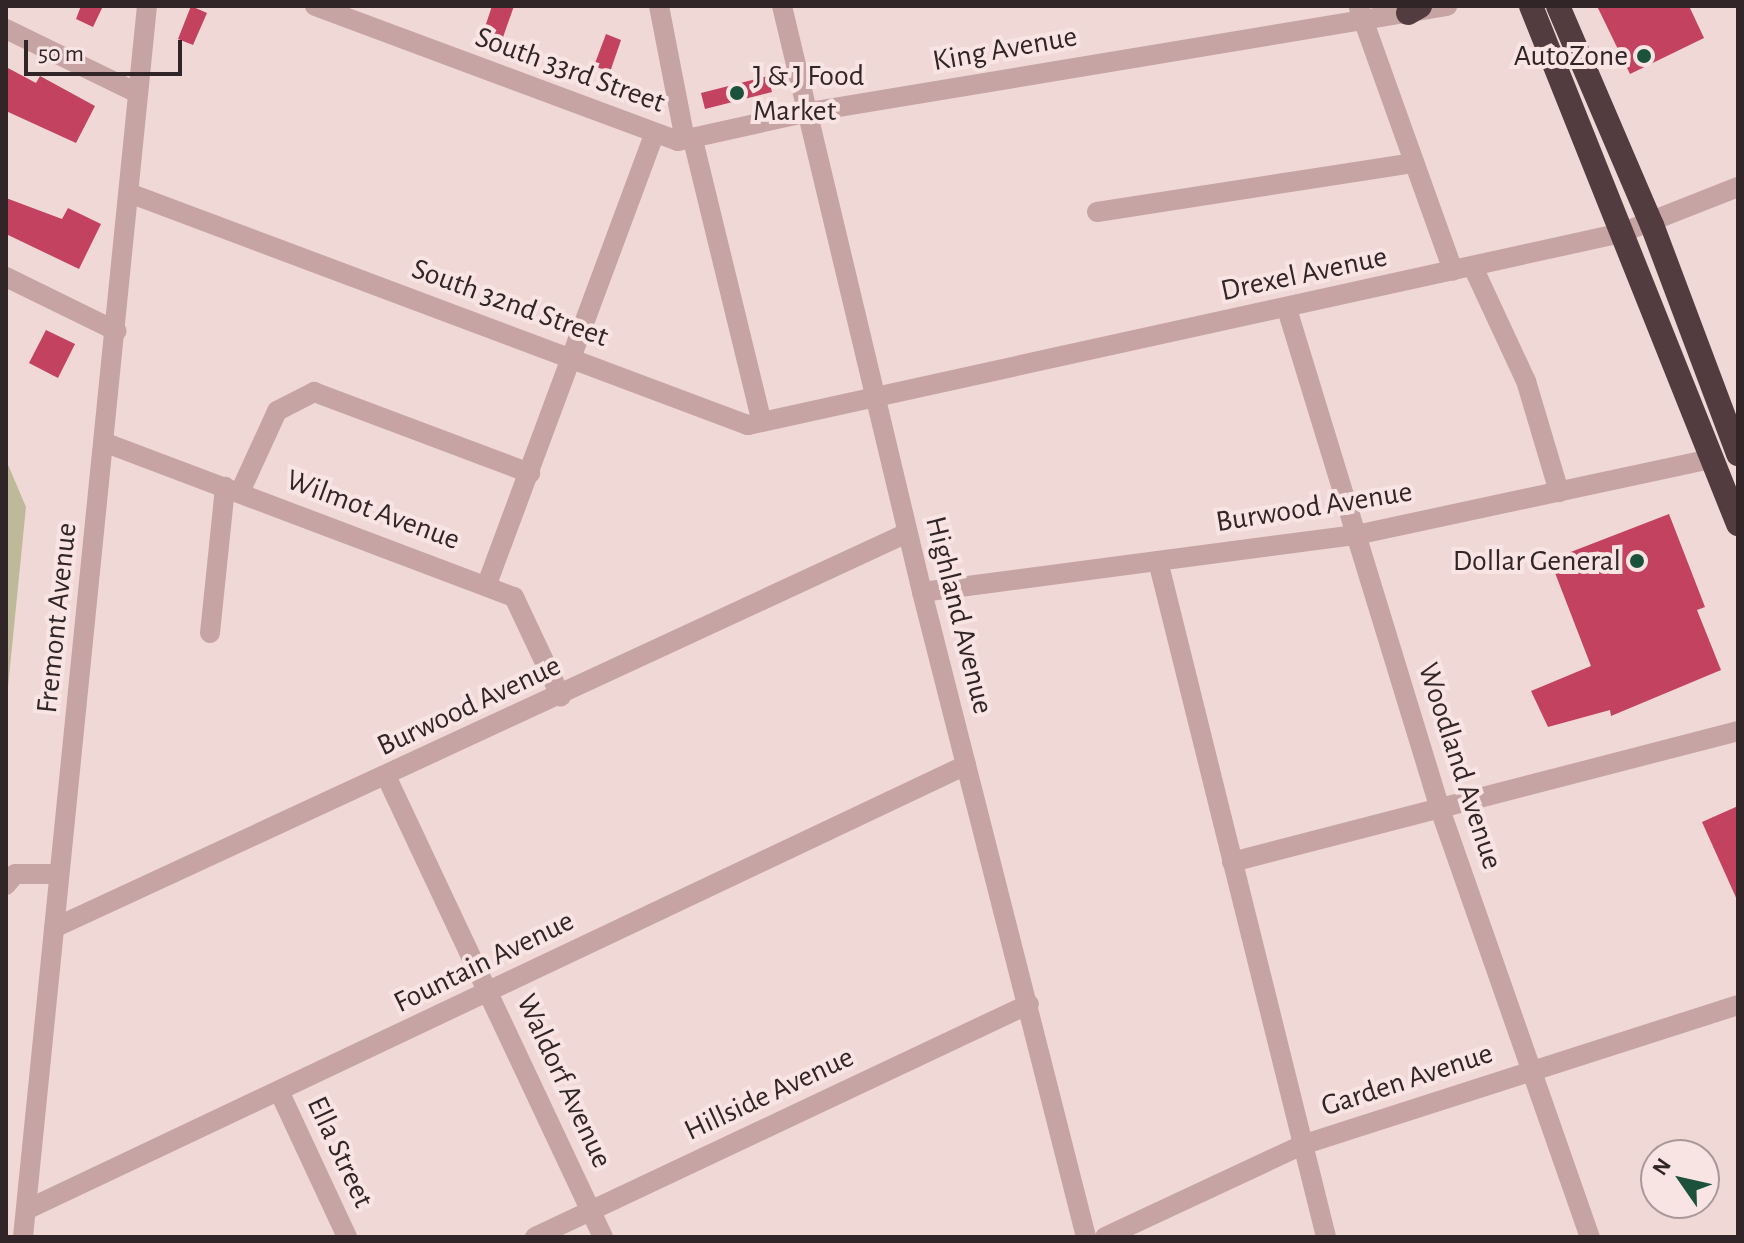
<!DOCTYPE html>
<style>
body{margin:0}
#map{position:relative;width:1744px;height:1243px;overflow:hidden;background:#f0d8d7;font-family:"Alegreya Sans",sans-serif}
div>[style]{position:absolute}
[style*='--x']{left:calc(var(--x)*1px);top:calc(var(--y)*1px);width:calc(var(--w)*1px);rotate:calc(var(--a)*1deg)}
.green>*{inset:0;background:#beb998}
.building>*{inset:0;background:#c24260}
.minor>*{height:20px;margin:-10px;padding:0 10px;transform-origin:10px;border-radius:10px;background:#c7a4a4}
.highway>*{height:24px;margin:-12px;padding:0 12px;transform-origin:12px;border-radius:12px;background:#533c40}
.dots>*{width:22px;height:22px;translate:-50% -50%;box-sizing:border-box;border:4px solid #f8e4e3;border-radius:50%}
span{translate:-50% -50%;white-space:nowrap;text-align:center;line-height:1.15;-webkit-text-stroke:8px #f8e4e3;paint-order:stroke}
.street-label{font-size:30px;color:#322527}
.poi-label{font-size:30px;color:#322527}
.right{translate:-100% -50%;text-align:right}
.left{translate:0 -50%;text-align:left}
.frame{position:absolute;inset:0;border:8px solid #322527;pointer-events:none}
.north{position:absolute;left:1640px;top:1139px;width:80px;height:80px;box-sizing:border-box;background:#f8e4e3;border:2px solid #a99898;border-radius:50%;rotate:304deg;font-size:22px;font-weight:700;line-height:32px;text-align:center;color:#322527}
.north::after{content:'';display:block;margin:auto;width:28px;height:36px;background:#1c523c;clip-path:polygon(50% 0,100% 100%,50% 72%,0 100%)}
.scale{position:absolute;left:24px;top:40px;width:158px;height:36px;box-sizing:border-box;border:4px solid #322527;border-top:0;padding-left:10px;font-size:24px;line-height:28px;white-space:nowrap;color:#322527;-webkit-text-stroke:6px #f8e4e3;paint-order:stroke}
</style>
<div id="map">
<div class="green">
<div style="clip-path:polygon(6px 460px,26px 507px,6px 707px,7px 510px)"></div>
</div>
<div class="building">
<div style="clip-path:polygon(81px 6px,103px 6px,93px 27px,76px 19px)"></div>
<div style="clip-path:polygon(191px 6px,207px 13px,193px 45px,178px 39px)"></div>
<div style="clip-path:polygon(492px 6px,514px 6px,502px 40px,483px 33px)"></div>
<div style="clip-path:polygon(1597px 6px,1689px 6px,1704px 38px,1630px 74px)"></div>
<div style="clip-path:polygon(606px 34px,621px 40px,610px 72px,594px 66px)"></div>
<div style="clip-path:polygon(6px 67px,36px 83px,40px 76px,95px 106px,76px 143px,6px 111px)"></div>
<div style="clip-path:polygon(768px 76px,772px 92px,705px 109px,701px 93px)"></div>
<div style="clip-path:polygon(6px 198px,62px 219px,68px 208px,101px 224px,79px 269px,6px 234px)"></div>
<div style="clip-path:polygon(46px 330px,75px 344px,58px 378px,29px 363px)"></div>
<div style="clip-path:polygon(1669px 514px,1705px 607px,1697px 610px,1721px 670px,1611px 716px,1610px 710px,1548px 727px,1531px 691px,1591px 666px,1550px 560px)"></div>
<div style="clip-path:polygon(1738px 806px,1738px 902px,1702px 822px)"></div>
</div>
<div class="minor">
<div style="--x:315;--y:6;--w:387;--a:20.4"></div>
<div style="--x:678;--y:141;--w:134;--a:-12.5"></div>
<div style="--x:809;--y:112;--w:647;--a:-9.43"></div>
<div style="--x:659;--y:6;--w:136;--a:79"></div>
<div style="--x:782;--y:6;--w:602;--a:76.56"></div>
<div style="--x:922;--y:592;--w:666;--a:75.73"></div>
<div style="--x:1359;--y:8;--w:279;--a:70.3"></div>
<div style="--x:6;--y:29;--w:146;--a:26"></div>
<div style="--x:693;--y:140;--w:290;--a:76.3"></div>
<div style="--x:129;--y:193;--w:661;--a:20.55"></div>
<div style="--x:748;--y:425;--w:894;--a:-12.4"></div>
<div style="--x:1621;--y:233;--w:126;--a:-21.5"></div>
<div style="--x:1097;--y:212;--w:321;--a:-8.8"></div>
<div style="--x:1473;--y:267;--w:126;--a:65.1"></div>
<div style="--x:1526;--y:381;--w:116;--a:73.4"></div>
<div style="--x:6;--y:277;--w:123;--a:26.1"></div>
<div style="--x:1287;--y:309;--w:526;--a:72.98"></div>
<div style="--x:1441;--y:812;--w:450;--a:70.7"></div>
<div style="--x:106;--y:443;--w:436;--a:20.7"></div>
<div style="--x:514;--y:597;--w:110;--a:64.8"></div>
<div style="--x:240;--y:492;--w:89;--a:-65.4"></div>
<div style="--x:277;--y:411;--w:42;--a:-27.2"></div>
<div style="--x:314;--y:392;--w:231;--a:20.6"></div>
<div style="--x:1158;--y:561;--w:697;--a:76.04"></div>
<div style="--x:487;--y:584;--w:480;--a:-69.6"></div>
<div style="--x:922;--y:592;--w:438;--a:-7.5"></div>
<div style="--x:1356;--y:535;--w:364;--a:-12.1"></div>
<div style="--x:210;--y:633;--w:147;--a:-84.1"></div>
<div style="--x:387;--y:778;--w:507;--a:64.8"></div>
<div style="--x:1232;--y:862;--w:523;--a:-14.51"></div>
<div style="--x:6;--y:885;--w:14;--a:-51"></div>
<div style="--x:15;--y:874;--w:44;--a:0"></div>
<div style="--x:54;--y:928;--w:940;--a:-24.85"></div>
<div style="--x:279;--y:1091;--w:161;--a:65"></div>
<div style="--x:26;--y:1210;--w:1040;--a:-25.33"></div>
<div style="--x:23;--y:1237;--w:1237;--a:-84.25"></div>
<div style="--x:535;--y:1237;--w:546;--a:-25.25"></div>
<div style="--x:1105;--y:1237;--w:217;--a:-25"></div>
<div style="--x:1302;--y:1145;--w:458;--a:-17.8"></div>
</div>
<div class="highway">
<div style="--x:1531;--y:6;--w:558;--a:68.22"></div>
<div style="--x:1558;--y:6;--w:238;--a:66.8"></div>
<div style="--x:1652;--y:225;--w:245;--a:69.4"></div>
<div style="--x:1408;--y:13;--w:14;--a:-30"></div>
</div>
<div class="dots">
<div style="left:1644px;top:56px;background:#1c523c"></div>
<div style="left:737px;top:93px;background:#1c523c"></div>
<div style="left:1637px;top:561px;background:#1c523c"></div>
</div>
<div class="street-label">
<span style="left:1005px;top:49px;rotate:-10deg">King Avenue</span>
<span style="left:570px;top:70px;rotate:20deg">South 33rd Street</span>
<span style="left:1304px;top:274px;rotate:-12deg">Drexel Avenue</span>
<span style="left:510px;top:303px;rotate:20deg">South 32nd Street</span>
<span style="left:1314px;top:507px;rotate:-9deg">Burwood Avenue</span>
<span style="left:373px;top:510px;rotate:20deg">Wilmot Avenue</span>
<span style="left:959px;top:615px;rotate:76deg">Highland Avenue</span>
<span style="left:57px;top:618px;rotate:-84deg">Fremont Avenue</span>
<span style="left:469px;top:706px;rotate:-25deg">Burwood Avenue</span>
<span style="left:1460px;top:766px;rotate:72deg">Woodland Avenue</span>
<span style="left:484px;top:962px;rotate:-26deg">Fountain Avenue</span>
<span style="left:1407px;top:1080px;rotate:-18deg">Garden Avenue</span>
<span style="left:564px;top:1081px;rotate:65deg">Waldorf Avenue</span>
<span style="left:769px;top:1094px;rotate:-25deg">Hillside Avenue</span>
<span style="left:340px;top:1152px;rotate:65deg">Ella Street</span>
</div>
<div class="poi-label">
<span class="right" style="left:1628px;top:56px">AutoZone</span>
<span class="left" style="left:753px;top:93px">J &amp; J Food<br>Market</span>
<span class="right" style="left:1621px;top:561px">Dollar General</span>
</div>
<div class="frame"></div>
<div class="north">N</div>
<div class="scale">50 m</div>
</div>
